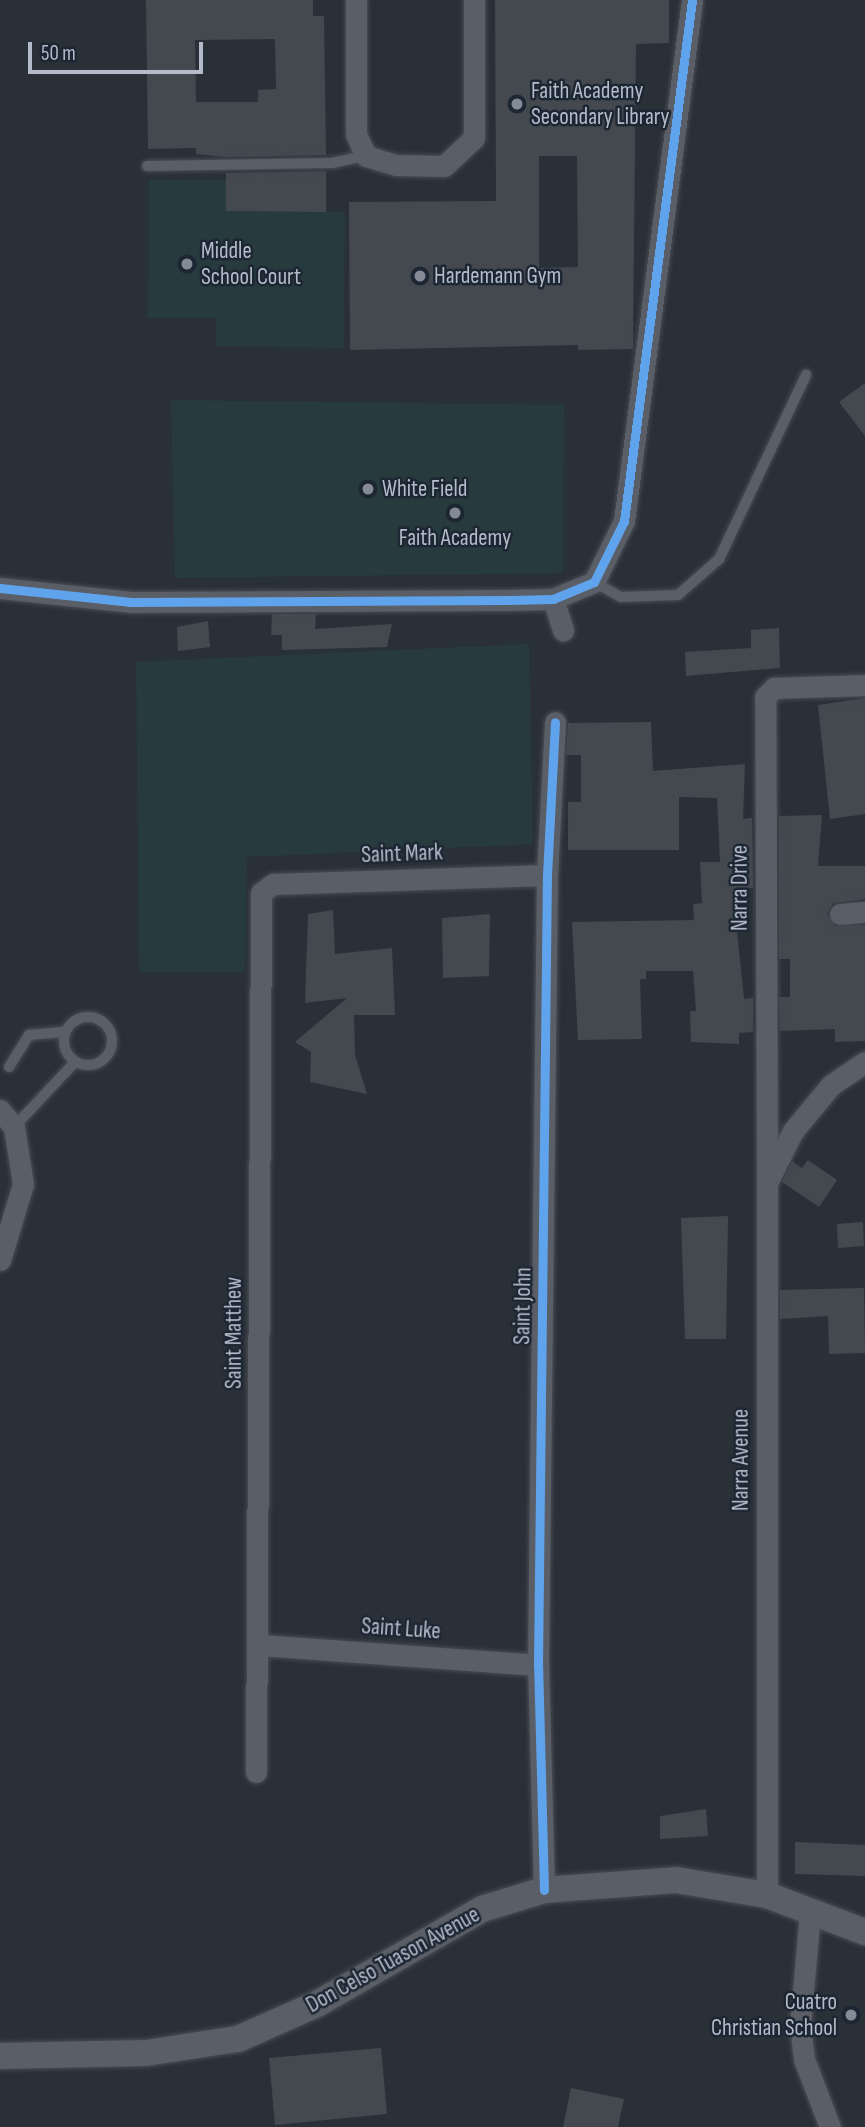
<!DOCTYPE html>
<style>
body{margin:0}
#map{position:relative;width:865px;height:2127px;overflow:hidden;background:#2a3038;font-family:"Sofia Sans Condensed",sans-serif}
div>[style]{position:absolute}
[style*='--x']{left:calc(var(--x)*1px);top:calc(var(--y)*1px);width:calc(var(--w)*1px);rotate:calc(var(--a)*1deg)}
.green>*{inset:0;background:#273a3e}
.building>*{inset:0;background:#444950}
.roads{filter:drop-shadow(0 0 2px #484c53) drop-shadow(0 0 2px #484c53)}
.service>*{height:10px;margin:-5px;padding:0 5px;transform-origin:5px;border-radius:5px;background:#5a5e66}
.service>.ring{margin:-5px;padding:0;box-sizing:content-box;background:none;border:10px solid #5a5e66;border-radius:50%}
.minor>*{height:21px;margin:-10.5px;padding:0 10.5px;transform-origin:10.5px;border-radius:10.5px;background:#5a5e66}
.tertiary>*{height:26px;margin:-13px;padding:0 13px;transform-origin:13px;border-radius:13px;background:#5a5e66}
.cycleway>*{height:9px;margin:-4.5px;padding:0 4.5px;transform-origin:4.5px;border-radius:4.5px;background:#60a3ed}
.dots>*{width:19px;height:19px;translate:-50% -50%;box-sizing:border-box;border:4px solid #1d2633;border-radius:50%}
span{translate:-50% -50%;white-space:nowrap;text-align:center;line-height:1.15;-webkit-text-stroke:5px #1d2633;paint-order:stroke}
.poi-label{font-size:23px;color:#b4bcc9}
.left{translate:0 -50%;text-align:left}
.right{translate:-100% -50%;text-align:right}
.street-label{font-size:23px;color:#b4bcc9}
.scale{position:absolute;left:28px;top:42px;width:175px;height:32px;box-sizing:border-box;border:4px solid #b4bcc9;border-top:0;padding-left:9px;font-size:21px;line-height:24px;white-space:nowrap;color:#b4bcc9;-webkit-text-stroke:5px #1d2633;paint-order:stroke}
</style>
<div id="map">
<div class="green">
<div style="clip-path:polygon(149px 180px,226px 180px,226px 211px,345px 212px,344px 348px,216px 346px,216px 318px,148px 318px)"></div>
<div style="clip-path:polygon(171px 400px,564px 405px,563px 573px,175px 578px)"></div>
<div style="clip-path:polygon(529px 644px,533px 844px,247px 857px,245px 972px,139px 972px,136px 662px)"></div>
</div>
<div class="building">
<div style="clip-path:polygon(evenodd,146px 0,313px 0,313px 16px,324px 16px,326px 155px,226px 157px,196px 154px,196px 148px,148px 149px,146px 0,275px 39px,276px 89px,258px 90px,258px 102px,196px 102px,195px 40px,275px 39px)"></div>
<div style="clip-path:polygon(evenodd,495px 0,669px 0,669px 43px,636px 44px,633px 349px,578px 350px,578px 345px,350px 350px,349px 202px,496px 201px,495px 0,539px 156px,577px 156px,578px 267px,539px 268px,539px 156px)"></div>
<div style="clip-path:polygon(326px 171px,326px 212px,226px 211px,226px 173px)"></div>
<div style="clip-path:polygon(865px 383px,865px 436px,839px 402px)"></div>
<div style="clip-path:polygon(272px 614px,316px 614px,315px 629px,392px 624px,387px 647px,282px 650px,282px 635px,271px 635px)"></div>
<div style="clip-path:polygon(208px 621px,210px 647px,178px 651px,177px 627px)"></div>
<div style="clip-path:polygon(779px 628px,780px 668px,686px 676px,685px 652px,751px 648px,751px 630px)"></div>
<div style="clip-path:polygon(865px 698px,865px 814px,830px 819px,818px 705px)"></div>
<div style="clip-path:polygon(651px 722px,653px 771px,745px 764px,743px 819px,752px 818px,753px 888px,736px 888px,736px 921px,744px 999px,753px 998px,753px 1032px,739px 1033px,739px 1044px,691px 1042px,690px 1011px,696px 1011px,693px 971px,646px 971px,646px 979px,640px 979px,642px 1039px,578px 1040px,572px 922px,694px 920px,693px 904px,702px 903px,700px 862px,720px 862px,717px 798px,679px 797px,679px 850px,568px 850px,568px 802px,581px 802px,581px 755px,566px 755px,568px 723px)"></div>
<div style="clip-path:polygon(822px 815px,818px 866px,865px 866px,865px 899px,833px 903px,827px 914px,835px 926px,865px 925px,865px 1041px,835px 1042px,835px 1029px,780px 1031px,779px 997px,790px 997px,790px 959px,779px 959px,779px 816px)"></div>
<div style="clip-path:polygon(333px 910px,335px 954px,392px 948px,395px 1015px,354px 1015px,355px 1055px,367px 1094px,310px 1082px,311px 1052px,295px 1042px,347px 998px,305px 1003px,308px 914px)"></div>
<div style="clip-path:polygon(490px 914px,489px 976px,443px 978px,442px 918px)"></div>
<div style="clip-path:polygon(808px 1160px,837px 1180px,819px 1207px,782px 1182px,792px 1161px,802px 1168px)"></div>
<div style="clip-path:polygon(728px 1216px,726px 1339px,685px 1339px,681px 1218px)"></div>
<div style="clip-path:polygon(863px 1222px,864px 1246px,838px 1248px,837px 1224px)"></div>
<div style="clip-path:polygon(864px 1288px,865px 1353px,829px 1354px,828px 1316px,780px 1319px,780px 1290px)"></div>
<div style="clip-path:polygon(706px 1809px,708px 1836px,660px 1839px,660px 1816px)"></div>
<div style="clip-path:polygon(795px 1842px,865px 1845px,865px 1876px,795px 1874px)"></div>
<div style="clip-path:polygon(381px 2048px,387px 2114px,275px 2125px,269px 2058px)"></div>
<div style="clip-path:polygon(571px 2088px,624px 2099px,618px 2127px,563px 2127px)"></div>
</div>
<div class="roads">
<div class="service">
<div style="--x:147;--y:166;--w:185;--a:-0.9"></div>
<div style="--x:332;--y:163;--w:35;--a:-12"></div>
<div style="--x:594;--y:582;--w:31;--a:29"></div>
<div style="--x:621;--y:597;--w:57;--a:-2"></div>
<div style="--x:678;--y:595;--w:55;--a:-41.3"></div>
<div style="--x:719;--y:559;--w:204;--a:-64.7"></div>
<div class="ring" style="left:64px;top:1017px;width:38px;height:38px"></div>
<div style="--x:9;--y:1067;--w:38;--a:-58"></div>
<div style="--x:29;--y:1035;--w:37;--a:-5"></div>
<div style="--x:14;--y:1127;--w:89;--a:-46.8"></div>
</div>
<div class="minor">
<div style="--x:356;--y:0;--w:134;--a:90"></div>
<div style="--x:356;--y:134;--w:24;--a:66"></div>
<div style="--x:366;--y:156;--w:31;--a:17"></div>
<div style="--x:396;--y:165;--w:48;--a:1.2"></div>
<div style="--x:444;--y:166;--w:41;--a:-43"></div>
<div style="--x:474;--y:138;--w:138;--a:-90"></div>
<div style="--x:0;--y:588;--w:132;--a:6.1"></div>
<div style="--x:131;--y:602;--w:376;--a:-0.3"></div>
<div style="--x:507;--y:600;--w:46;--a:-1.2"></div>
<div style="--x:553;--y:599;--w:44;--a:-22.5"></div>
<div style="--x:594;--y:582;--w:68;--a:-63.8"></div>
<div style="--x:624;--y:521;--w:525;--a:-82.56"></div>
<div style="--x:553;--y:599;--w:33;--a:72"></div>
<div style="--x:840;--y:914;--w:25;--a:-5"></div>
<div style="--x:0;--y:1110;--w:22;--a:51"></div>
<div style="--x:14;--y:1127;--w:58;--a:81"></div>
<div style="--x:23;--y:1184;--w:79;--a:106.8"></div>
<div style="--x:767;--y:1178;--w:481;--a:-90.2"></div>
<div style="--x:765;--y:697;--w:13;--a:-45"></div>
<div style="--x:774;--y:688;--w:91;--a:-1.9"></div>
<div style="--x:260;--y:1645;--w:279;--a:4.1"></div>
<div style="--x:256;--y:1772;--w:879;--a:-89.67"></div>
<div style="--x:261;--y:893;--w:15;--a:-37"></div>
<div style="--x:273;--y:884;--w:274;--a:-1.9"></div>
<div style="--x:544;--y:1890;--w:225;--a:-91.5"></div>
<div style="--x:538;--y:1665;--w:790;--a:-89.35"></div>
<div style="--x:547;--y:875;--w:153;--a:-87"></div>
<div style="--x:767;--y:1895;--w:712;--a:-90"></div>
<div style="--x:767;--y:1183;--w:58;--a:-63.4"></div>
<div style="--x:793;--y:1131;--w:60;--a:-50.4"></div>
<div style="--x:831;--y:1085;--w:41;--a:-34.1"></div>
<div style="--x:810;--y:1913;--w:113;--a:95.1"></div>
<div style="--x:800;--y:2026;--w:33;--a:83"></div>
<div style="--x:804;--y:2059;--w:73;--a:69.1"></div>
</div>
<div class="tertiary">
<div style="--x:0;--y:2056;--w:146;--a:-1.2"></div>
<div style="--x:146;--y:2053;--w:93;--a:-8.7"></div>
<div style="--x:238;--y:2039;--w:86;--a:-23.9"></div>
<div style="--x:317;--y:2004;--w:190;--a:-29.9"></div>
<div style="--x:482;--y:1909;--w:65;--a:-17"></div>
<div style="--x:544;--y:1890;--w:132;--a:-4.3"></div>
<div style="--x:676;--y:1880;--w:92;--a:9.4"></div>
<div style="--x:767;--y:1895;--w:105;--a:20.7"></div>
</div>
</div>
<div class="cycleway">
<div style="--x:0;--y:588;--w:132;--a:6.1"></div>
<div style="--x:131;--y:602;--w:376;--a:-0.3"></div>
<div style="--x:507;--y:600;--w:46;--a:-1.2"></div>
<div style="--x:553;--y:599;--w:44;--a:-22.5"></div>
<div style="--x:594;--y:582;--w:68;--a:-63.8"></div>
<div style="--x:624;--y:521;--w:525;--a:-82.56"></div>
<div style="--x:544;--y:1890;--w:225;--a:-91.5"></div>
<div style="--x:538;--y:1665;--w:790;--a:-89.35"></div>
<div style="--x:547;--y:875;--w:153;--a:-87"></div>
</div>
<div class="dots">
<div style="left:517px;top:104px;background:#848b96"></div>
<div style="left:187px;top:264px;background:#848b96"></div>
<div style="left:420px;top:276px;background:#848b96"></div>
<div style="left:368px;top:489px;background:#848b96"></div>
<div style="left:455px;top:513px;background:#848b96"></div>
<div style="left:851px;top:2015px;background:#848b96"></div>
</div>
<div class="poi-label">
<span class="left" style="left:531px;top:104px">Faith Academy<br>Secondary Library</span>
<span class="left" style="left:201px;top:264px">Middle<br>School Court</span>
<span class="left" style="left:434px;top:276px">Hardemann Gym</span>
<span class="left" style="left:382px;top:489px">White Field</span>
<span style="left:455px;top:538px">Faith Academy</span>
<span class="right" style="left:837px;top:2015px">Cuatro<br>Christian School</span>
</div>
<div class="street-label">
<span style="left:402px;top:854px;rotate:-2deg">Saint Mark</span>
<span style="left:740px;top:888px;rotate:-90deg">Narra Drive</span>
<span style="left:523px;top:1306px;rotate:-89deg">Saint John</span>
<span style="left:234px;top:1333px;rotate:-90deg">Saint Matthew</span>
<span style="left:741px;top:1460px;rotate:-90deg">Narra Avenue</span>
<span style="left:401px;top:1629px;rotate:4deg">Saint Luke</span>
<span style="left:393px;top:1960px;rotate:-29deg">Don Celso Tuason Avenue</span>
</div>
<div class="scale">50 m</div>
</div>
